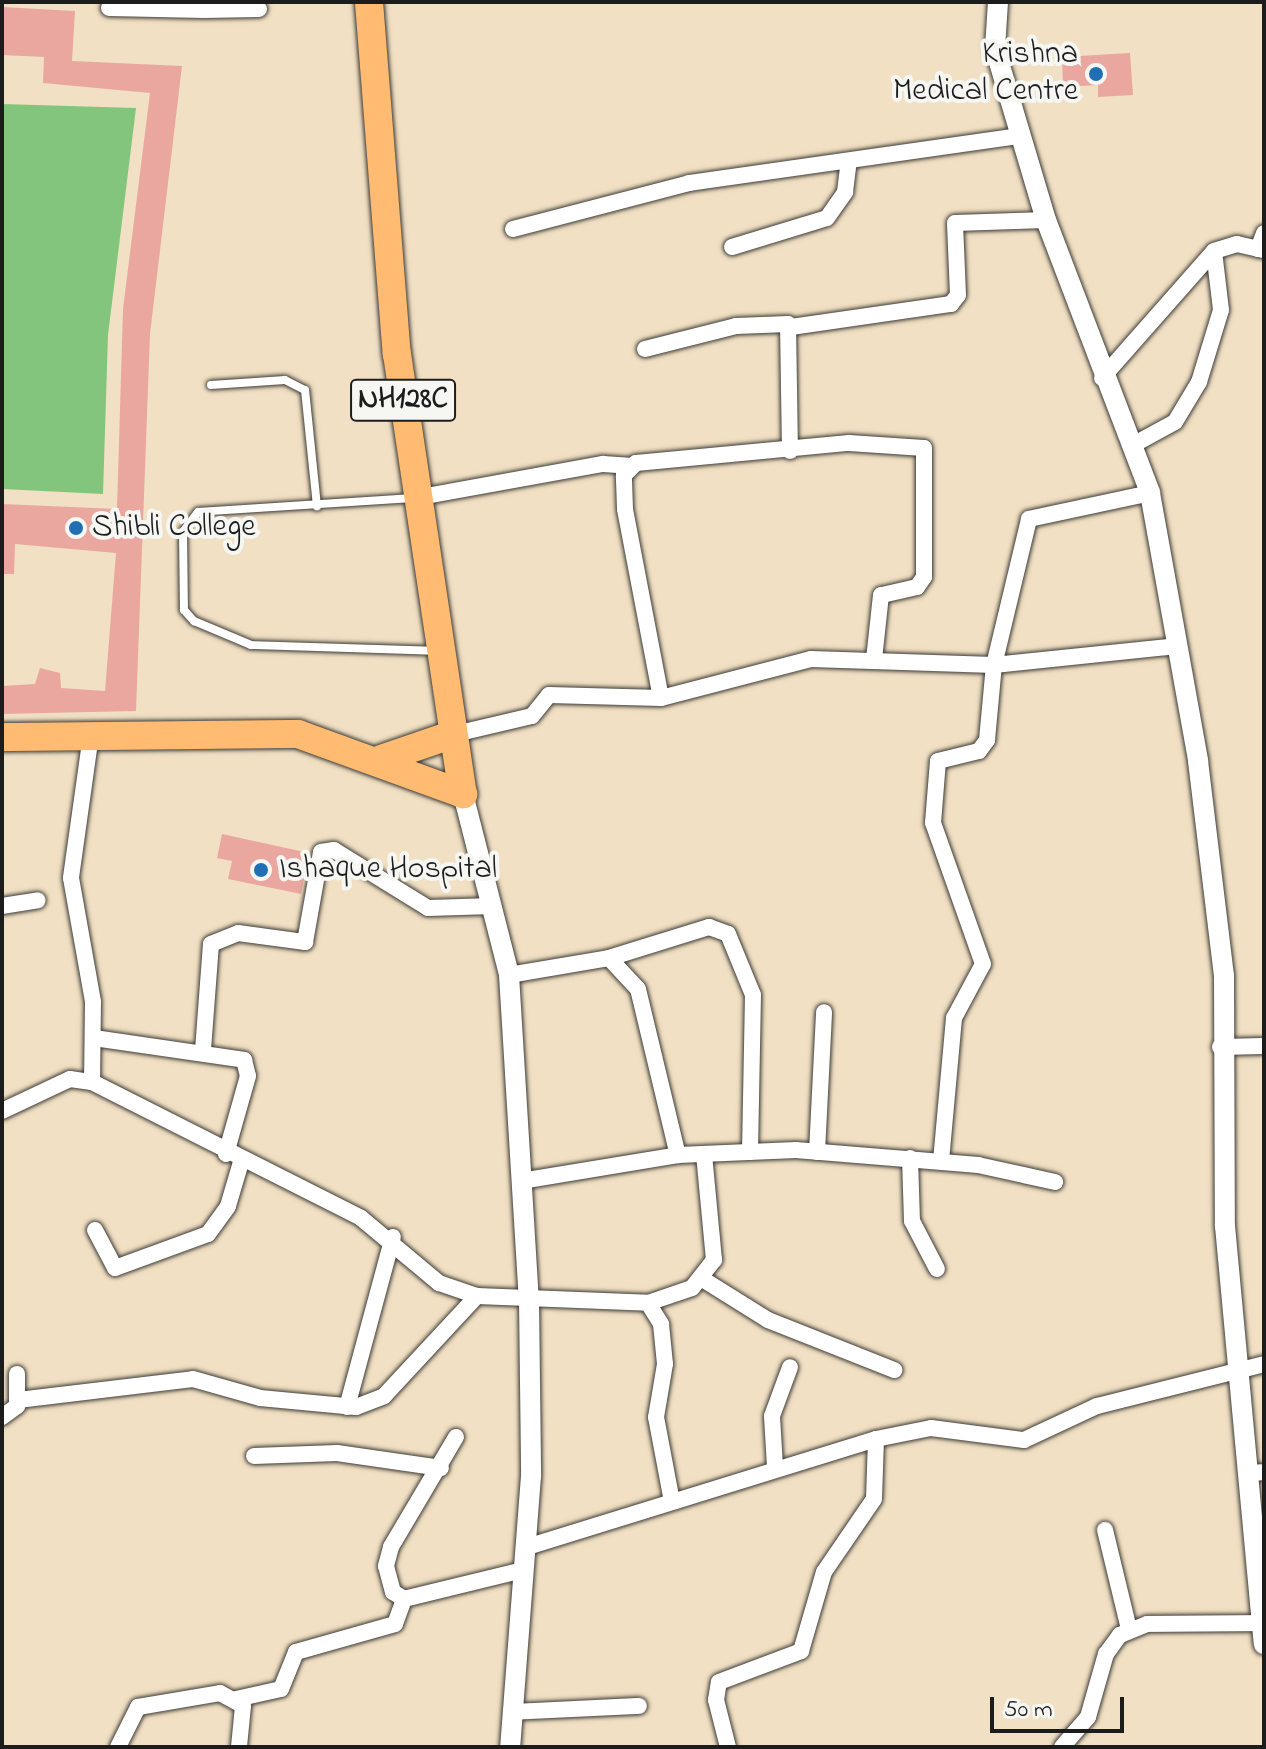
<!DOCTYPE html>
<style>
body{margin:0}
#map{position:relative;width:1266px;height:1749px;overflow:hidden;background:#f1e0c3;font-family:"Indie Flower",sans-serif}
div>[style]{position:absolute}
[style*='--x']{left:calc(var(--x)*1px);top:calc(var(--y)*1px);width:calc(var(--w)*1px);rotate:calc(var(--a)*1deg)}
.green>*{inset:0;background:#84c57d}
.building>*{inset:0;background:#eaa7a0}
.roads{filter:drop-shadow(0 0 2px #3c3935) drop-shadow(0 0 2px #3c3935)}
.service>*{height:8px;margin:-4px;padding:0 4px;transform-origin:4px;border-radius:4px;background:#fff}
.minor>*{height:16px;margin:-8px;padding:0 8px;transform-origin:8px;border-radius:8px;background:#fff}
.tertiary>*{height:20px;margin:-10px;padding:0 10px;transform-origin:10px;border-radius:10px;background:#fff}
.trunk>*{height:28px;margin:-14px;padding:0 14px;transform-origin:14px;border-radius:14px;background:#ffbb71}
.dots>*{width:22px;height:22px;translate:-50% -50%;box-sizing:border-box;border:4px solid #f6f6f2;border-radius:50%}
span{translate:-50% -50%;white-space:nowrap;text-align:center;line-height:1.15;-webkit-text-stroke:8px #f6f6f2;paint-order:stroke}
.shield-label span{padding:2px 6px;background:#f6f6f2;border:2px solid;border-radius:6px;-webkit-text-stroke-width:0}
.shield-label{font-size:30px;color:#1c1c1c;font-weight:700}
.poi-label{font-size:32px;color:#1c1c1c}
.right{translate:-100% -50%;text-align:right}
.left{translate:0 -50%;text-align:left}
.frame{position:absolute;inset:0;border:4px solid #1c1c1c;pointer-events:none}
.scale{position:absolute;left:990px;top:1697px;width:134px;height:36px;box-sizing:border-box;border:4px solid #1c1c1c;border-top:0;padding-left:10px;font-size:24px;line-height:28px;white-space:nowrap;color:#1c1c1c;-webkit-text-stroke:6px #f6f6f2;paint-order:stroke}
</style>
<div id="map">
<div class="green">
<div style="clip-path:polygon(2px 104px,136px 108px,108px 335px,103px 494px,2px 489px)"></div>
</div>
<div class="building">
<div style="clip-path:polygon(2px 7px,75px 11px,72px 61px,182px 66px,150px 334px,136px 711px,2px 714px,2px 686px,35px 684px,40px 668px,60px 673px,61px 688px,105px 691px,116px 553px,15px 544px,14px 574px,2px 574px,2px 504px,117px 509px,123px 309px,150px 93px,43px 83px,44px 57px,2px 55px)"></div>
<div style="clip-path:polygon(1130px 53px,1133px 95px,1098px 97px,1098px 85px,1063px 87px,1062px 57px)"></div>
<div style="clip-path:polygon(222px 834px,309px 853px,301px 894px,228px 879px,232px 861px,217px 858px)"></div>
</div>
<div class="roads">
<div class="service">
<div style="--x:211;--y:385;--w:74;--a:-3.9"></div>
<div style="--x:285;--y:380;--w:22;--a:27"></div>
<div style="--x:305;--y:390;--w:117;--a:84.1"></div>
<div style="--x:413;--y:498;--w:215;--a:176.3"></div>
<div style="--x:198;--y:512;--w:25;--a:127"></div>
<div style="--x:183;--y:532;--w:78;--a:89.3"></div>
<div style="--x:184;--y:610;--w:15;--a:48"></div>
<div style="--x:194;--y:621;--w:62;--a:22.8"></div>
<div style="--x:251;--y:645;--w:186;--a:1.8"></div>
</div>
<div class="minor">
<div style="--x:109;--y:8;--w:95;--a:1.2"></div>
<div style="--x:204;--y:10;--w:8;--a:-90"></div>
<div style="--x:204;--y:10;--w:55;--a:-1"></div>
<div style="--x:513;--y:229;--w:182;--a:-14.6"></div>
<div style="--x:689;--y:183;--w:335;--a:-8.1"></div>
<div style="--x:732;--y:247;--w:99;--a:-17"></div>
<div style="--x:827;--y:218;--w:32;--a:-55"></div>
<div style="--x:845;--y:192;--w:31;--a:-83"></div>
<div style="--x:1258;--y:249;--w:17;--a:-69"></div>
<div style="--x:791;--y:327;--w:162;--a:-8.2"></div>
<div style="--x:951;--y:304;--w:11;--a:-52"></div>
<div style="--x:958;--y:295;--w:72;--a:-92.4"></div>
<div style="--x:955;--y:223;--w:91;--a:-1.9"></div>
<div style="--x:645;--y:349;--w:94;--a:-14.2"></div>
<div style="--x:736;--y:326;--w:52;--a:-2.2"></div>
<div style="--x:788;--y:324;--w:127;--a:89.1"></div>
<div style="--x:1102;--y:378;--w:169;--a:-48.6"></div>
<div style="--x:1214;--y:251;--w:24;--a:-17"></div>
<div style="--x:1237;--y:244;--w:28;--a:13"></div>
<div style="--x:1131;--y:446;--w:50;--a:-28.6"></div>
<div style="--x:1175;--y:422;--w:47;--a:-59"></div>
<div style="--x:1199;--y:382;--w:75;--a:-73"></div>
<div style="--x:1221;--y:310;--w:59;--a:-96.8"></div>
<div style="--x:415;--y:498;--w:191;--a:-10.3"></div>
<div style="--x:603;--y:464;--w:26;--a:4"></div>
<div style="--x:661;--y:698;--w:192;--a:-100.8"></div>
<div style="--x:625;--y:509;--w:34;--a:-92"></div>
<div style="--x:624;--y:475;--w:17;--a:-45"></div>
<div style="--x:636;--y:463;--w:214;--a:-5.4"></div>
<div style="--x:849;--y:443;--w:75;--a:3.8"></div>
<div style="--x:924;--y:448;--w:129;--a:90"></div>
<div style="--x:924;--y:577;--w:12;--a:125"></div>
<div style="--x:917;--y:587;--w:37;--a:167"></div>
<div style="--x:881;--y:595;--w:64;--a:96.2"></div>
<div style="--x:91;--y:735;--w:144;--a:98"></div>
<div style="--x:71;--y:878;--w:126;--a:79.9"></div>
<div style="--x:93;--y:1002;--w:80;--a:90.7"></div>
<div style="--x:451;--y:735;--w:83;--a:-13.2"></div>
<div style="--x:532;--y:716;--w:27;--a:-51"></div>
<div style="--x:549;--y:695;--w:112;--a:1.5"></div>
<div style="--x:661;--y:698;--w:155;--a:-14.6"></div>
<div style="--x:811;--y:659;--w:183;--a:1.9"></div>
<div style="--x:994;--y:665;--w:185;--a:-5.9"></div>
<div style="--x:2;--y:906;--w:36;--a:-9"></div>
<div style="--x:609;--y:958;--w:42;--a:46.9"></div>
<div style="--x:638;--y:989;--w:171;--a:76.5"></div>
<div style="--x:509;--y:975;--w:101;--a:-9.6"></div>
<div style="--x:609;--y:958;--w:105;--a:-17.2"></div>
<div style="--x:709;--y:927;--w:20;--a:20"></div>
<div style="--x:728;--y:934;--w:66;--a:67.7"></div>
<div style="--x:753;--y:995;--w:157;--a:91.1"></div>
<div style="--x:94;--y:1038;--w:152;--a:8.3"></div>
<div style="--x:244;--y:1060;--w:16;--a:76"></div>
<div style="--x:248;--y:1076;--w:81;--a:105.8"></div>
<div style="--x:1220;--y:1047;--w:44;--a:-1.3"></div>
<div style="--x:203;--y:1050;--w:106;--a:-85.7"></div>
<div style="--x:211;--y:944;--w:29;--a:-22"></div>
<div style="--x:238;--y:933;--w:68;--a:7.7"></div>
<div style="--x:305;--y:942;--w:91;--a:-79.9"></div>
<div style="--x:321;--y:852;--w:13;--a:-9"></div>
<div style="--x:334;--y:850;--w:110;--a:31.7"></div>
<div style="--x:428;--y:908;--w:65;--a:-1.8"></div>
<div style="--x:2;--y:1111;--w:75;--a:-25.2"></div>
<div style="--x:70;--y:1079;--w:22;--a:8"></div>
<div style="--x:92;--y:1082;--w:301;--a:26.8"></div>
<div style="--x:361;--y:1218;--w:102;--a:39.8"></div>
<div style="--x:439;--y:1283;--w:40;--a:18.9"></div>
<div style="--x:477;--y:1296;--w:171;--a:2.3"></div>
<div style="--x:648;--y:1303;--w:25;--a:58"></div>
<div style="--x:661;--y:1324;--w:40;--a:84.3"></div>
<div style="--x:665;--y:1364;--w:54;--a:99.6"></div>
<div style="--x:656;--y:1417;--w:86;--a:79.3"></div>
<div style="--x:817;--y:1152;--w:140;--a:-87.1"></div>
<div style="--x:910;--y:1158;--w:63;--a:88.2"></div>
<div style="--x:912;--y:1221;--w:54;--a:62.5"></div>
<div style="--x:941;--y:1161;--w:144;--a:-84.8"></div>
<div style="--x:954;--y:1018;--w:61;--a:-61.8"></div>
<div style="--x:983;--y:964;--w:150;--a:-109.5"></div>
<div style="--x:933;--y:823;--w:62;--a:-85.4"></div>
<div style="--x:938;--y:761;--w:42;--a:-13.7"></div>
<div style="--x:979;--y:751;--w:14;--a:-54"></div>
<div style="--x:987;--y:740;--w:75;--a:-84.7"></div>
<div style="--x:994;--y:665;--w:150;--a:-76.5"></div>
<div style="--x:1029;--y:519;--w:124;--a:-12.1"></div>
<div style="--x:521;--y:1181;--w:159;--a:-9.4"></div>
<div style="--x:678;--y:1155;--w:118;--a:-2.4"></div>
<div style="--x:796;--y:1150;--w:183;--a:4.7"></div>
<div style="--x:978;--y:1165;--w:79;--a:12.4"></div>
<div style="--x:95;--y:1230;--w:43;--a:62.2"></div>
<div style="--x:115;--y:1268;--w:99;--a:-20.1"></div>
<div style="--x:208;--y:1234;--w:34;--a:-54"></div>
<div style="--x:228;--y:1206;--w:46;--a:-73.5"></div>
<div style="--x:704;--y:1280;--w:75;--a:32"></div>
<div style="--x:768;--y:1320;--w:136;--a:21.6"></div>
<div style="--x:648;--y:1303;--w:46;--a:-18.8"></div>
<div style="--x:692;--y:1288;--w:36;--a:-52"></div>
<div style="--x:714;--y:1260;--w:106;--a:-95.4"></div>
<div style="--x:18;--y:1400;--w:176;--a:-6.8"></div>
<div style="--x:193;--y:1379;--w:70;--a:15.8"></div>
<div style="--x:260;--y:1398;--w:96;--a:5.4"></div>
<div style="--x:356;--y:1407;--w:30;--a:-21"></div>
<div style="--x:384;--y:1396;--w:137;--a:-47.1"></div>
<div style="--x:347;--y:1407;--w:176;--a:-74.9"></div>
<div style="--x:2;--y:1417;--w:19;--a:-36"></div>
<div style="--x:17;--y:1406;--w:32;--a:-90"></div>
<div style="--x:456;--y:1437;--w:128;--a:120.6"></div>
<div style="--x:391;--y:1547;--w:20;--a:105"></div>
<div style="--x:386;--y:1566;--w:27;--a:75"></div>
<div style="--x:393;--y:1592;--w:13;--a:32"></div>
<div style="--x:404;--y:1599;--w:122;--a:-13.7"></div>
<div style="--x:254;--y:1456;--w:83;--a:-2.1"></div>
<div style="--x:337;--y:1453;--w:105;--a:8.2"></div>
<div style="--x:775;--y:1467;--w:51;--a:-93.4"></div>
<div style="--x:772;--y:1416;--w:52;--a:-69.8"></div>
<div style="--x:1247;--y:1473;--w:17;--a:-3"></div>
<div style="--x:1105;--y:1530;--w:102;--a:76.4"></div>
<div style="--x:527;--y:1547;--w:365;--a:-17.2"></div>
<div style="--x:876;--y:1439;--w:56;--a:-11.3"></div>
<div style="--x:931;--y:1428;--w:94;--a:7.4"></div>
<div style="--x:1024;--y:1440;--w:81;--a:-25"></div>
<div style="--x:1097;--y:1406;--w:172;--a:-14.1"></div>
<div style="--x:236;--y:1699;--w:46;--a:-12.5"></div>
<div style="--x:281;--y:1689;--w:40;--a:-68"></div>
<div style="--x:296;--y:1652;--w:103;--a:-15.8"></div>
<div style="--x:395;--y:1624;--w:27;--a:-70"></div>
<div style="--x:511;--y:1712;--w:128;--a:-2.7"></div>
<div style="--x:118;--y:1747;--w:45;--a:-63.4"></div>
<div style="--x:138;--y:1707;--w:83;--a:-9.7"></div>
<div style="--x:220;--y:1693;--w:26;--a:29"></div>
<div style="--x:243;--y:1706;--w:41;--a:95.6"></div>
<div style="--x:728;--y:1747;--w:49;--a:-104.3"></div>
<div style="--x:716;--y:1700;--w:18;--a:-81"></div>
<div style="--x:719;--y:1682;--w:88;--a:-20.7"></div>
<div style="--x:801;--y:1651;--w:82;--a:-73.8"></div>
<div style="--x:824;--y:1572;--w:88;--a:-55.6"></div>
<div style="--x:874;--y:1499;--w:60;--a:-88.1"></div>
<div style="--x:1062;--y:1747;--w:40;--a:-49"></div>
<div style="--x:1088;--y:1717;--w:66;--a:-74.1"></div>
<div style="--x:1106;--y:1654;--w:24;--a:-54"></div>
<div style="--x:1120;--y:1635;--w:29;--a:-22"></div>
<div style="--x:1147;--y:1624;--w:115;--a:-0.5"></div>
</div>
<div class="tertiary">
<div style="--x:998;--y:2;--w:47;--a:93.7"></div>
<div style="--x:995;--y:49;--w:178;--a:73.4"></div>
<div style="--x:1046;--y:220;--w:292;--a:69.1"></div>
<div style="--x:1150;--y:493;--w:272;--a:79.8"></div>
<div style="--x:1198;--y:761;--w:216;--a:83.1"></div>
<div style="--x:1224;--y:975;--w:251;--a:89.8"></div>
<div style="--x:1225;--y:1226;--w:420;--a:84.7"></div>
<div style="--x:463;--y:794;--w:187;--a:75.7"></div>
<div style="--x:509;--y:975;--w:326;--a:86.5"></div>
<div style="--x:529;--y:1300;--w:176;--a:89.3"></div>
<div style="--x:531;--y:1476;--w:272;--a:94.4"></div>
</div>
<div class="trunk">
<div style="--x:369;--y:2;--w:353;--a:85.5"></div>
<div style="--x:397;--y:354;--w:445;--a:81.5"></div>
<div style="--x:2;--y:737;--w:296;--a:-0.6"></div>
<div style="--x:298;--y:734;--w:176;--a:20"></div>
<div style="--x:381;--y:759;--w:74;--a:-18.9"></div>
</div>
</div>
<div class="dots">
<div style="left:1096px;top:74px;background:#1f6fb2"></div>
<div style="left:76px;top:528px;background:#1f6fb2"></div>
<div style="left:261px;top:870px;background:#1f6fb2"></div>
</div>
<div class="shield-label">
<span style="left:403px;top:400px">NH128C</span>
</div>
<div class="poi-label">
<span class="right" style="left:1078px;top:74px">Krishna<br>Medical Centre</span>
<span class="left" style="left:92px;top:528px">Shibli College</span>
<span class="left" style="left:279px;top:870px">Ishaque Hospital</span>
</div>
<div class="frame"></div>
<div class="scale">50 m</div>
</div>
